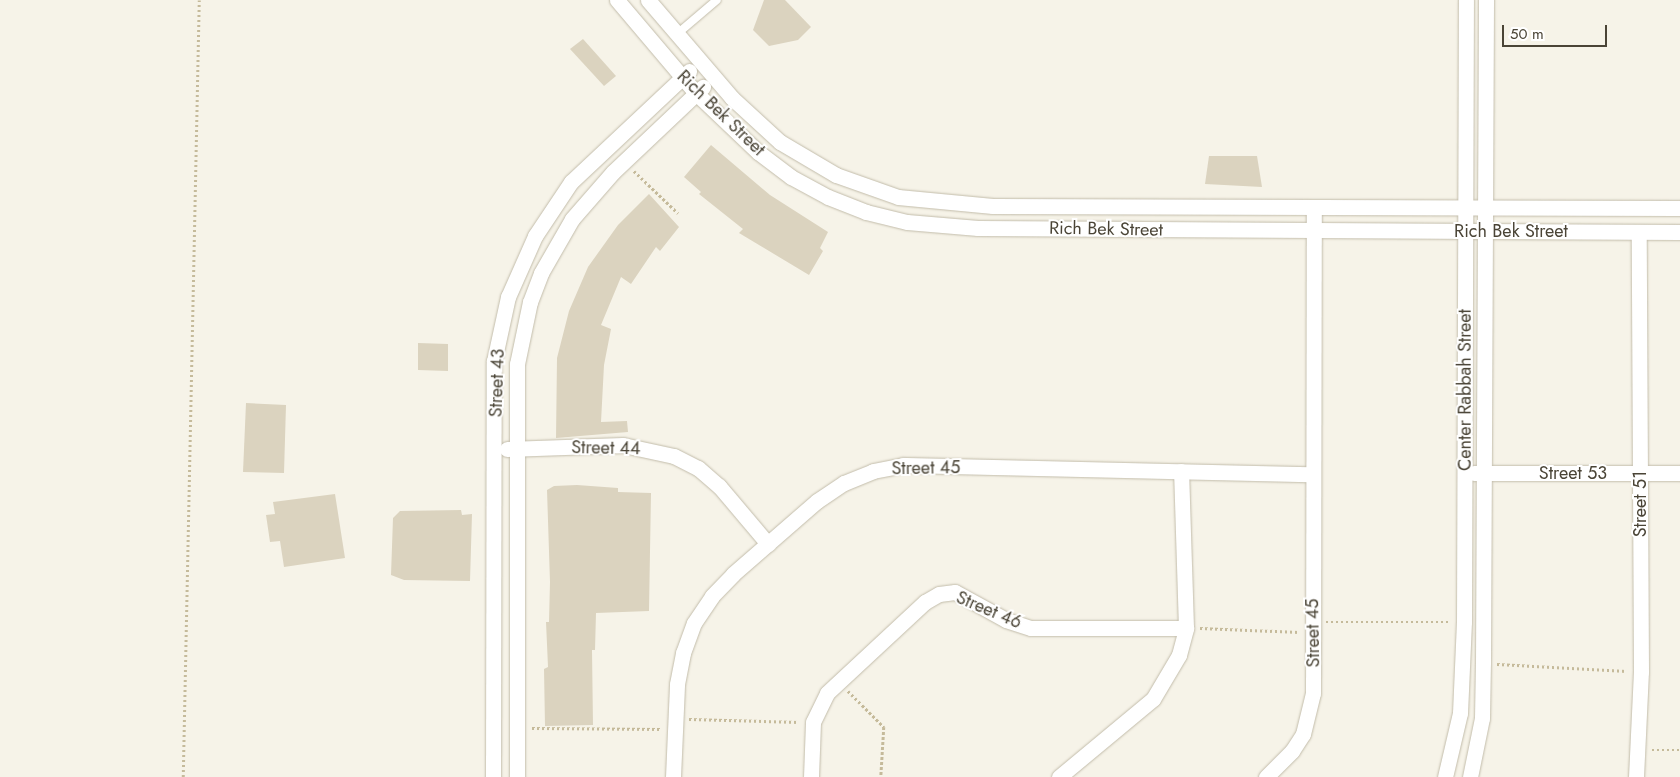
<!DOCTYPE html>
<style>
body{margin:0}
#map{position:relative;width:1680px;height:777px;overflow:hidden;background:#f6f3e8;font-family:Jost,sans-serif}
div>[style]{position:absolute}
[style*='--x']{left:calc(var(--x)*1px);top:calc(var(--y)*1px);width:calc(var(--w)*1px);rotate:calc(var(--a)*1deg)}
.building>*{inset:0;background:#dbd3bf}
.path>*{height:2.5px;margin-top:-1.25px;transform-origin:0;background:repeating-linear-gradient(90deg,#c5ba9a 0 2.5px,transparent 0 5px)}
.roads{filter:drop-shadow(0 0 1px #c2bcaa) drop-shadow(0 0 1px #c2bcaa)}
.service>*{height:8px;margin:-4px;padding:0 4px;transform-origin:4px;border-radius:4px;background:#fff}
.minor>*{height:15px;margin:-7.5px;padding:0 7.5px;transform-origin:7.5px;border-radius:7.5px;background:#fff}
span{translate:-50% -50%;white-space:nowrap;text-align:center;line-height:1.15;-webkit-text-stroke:4px #fff;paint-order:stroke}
.street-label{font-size:18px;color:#4a4436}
.scale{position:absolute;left:1502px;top:25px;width:105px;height:22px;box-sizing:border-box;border:2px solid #4a4436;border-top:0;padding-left:6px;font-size:15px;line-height:18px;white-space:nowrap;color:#4a4436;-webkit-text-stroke:4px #fff;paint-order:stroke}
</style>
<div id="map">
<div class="building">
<div style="clip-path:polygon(764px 0,785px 0,811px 27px,798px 40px,769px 46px,753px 30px)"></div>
<div style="clip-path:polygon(583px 39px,616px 76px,604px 86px,570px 49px)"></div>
<div style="clip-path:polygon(711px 145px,770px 195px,828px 232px,820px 248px,823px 251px,809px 275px,739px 233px,743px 229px,699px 194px,701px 192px,684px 177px)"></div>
<div style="clip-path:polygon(1209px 156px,1257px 156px,1262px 187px,1205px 184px)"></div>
<div style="clip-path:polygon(649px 194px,679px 227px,660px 251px,656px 247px,631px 284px,621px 277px,601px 325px,611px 329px,604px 365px,601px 422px,627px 421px,628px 432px,556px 438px,557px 358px,569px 311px,588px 267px,618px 225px)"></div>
<div style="clip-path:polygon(418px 343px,448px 344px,448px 371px,418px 370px)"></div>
<div style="clip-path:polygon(246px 403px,286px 405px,284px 473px,243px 472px)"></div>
<div style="clip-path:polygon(577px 485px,618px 488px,618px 492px,651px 493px,649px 611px,596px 613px,595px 650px,592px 650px,593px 725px,545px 726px,544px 669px,548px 667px,546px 622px,549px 622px,550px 582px,547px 490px,554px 486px)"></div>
<div style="clip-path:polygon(335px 494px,345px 558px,284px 567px,280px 541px,270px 542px,266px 515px,275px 514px,273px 502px)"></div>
<div style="clip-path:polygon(461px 510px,462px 515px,472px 514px,470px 581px,404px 580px,391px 575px,393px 518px,400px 511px)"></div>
</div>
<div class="path">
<div style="--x:634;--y:171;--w:61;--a:43.7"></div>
<div style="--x:1326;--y:622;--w:124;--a:0"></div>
<div style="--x:1200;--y:628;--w:99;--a:2.3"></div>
<div style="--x:1497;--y:664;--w:130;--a:3.1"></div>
<div style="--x:848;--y:691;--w:51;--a:45"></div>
<div style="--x:884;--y:727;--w:50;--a:93.4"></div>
<div style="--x:689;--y:719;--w:110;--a:1.6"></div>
<div style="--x:532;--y:728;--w:129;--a:0.4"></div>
<div style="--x:1652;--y:750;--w:28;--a:0"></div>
<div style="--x:183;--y:777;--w:777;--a:-88.82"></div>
</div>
<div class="roads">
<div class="service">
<div style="--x:677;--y:34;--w:52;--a:-40.4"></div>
</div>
<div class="minor">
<div style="--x:617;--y:0;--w:122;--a:49.7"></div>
<div style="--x:696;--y:93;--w:86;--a:43.6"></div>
<div style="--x:758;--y:152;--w:41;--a:37.1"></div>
<div style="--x:791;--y:177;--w:42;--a:28.4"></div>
<div style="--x:828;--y:197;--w:41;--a:21.5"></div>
<div style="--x:866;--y:212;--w:42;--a:13.7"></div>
<div style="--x:907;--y:222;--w:71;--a:4.8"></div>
<div style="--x:978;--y:228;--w:702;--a:0.33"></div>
<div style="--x:648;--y:0;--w:129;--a:49.4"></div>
<div style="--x:732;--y:98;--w:65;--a:42.5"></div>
<div style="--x:780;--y:142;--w:65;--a:30.5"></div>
<div style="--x:836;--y:175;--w:66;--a:19.5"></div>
<div style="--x:898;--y:197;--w:95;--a:5.4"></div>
<div style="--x:993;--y:206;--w:687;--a:0.17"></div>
<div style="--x:507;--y:449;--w:116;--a:-2"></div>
<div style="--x:623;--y:445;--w:52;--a:12.2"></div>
<div style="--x:674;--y:456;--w:27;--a:27"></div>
<div style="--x:698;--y:468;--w:28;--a:41"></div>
<div style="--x:719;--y:486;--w:76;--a:49.8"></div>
<div style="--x:1474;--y:473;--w:206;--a:0"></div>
<div style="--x:493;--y:777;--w:416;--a:-89.9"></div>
<div style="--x:494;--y:361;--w:66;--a:-77.7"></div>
<div style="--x:508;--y:297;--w:67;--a:-66.1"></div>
<div style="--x:535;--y:236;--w:65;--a:-56.3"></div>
<div style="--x:571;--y:182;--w:162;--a:-43.2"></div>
<div style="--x:517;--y:777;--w:413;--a:-90"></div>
<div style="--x:517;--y:364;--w:63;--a:-78.2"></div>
<div style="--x:530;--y:302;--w:31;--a:-69"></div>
<div style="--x:541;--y:273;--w:62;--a:-60.1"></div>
<div style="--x:572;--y:219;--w:62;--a:-48.9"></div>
<div style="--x:613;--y:172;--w:124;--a:-43.4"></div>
<div style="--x:673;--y:777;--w:93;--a:-87.5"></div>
<div style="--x:677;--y:684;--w:32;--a:-79"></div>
<div style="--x:683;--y:653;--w:32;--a:-70"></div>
<div style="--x:694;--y:623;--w:32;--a:-56"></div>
<div style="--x:712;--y:596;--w:30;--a:-46"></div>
<div style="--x:733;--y:574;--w:111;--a:-41"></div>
<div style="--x:817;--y:501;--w:32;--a:-34"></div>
<div style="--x:844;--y:483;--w:31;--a:-22"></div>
<div style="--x:873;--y:471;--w:31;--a:-11"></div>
<div style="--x:903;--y:465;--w:410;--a:1.3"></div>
<div style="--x:811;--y:777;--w:55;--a:-87.9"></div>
<div style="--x:813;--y:722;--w:32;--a:-64"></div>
<div style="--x:827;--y:693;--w:134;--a:-42.9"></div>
<div style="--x:925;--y:602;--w:16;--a:-30"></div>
<div style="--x:939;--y:594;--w:16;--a:-7"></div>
<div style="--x:955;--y:592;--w:58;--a:28.8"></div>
<div style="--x:1006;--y:620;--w:26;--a:18"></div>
<div style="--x:1031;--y:628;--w:155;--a:0"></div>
<div style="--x:1059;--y:777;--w:122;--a:-39.7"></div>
<div style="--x:1153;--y:699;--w:51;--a:-59.4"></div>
<div style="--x:1179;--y:655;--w:28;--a:-75"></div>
<div style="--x:1186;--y:628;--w:157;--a:-91.8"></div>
<div style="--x:1266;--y:777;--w:37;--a:-45"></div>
<div style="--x:1292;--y:751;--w:20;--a:-57"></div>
<div style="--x:1303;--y:734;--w:42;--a:-76.3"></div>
<div style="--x:1313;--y:693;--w:485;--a:-89.9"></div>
<div style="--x:1445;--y:777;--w:66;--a:-76.8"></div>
<div style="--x:1460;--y:713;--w:91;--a:-87.5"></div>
<div style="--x:1464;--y:622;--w:622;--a:-89.82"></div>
<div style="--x:1470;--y:777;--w:60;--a:-78.5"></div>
<div style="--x:1482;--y:718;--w:55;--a:-89"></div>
<div style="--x:1483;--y:663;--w:663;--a:-89.74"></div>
<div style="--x:1636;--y:777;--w:105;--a:-87.3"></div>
<div style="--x:1641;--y:672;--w:440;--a:-90.3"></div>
</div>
</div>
<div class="street-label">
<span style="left:721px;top:113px;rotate:44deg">Rich Bek Street</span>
<span style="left:1106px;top:229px;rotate:1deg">Rich Bek Street</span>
<span style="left:1511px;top:231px">Rich Bek Street</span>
<span style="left:497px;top:383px;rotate:-88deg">Street 43</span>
<span style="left:1465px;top:390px;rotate:-90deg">Center Rabbah Street</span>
<span style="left:606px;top:448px;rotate:1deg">Street 44</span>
<span style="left:926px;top:468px;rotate:-1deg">Street 45</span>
<span style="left:1573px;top:473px">Street 53</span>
<span style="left:1640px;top:504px;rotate:-90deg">Street 51</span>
<span style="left:989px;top:610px;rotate:23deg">Street 46</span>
<span style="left:1313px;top:633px;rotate:-91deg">Street 45</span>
</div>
<div class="scale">50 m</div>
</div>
